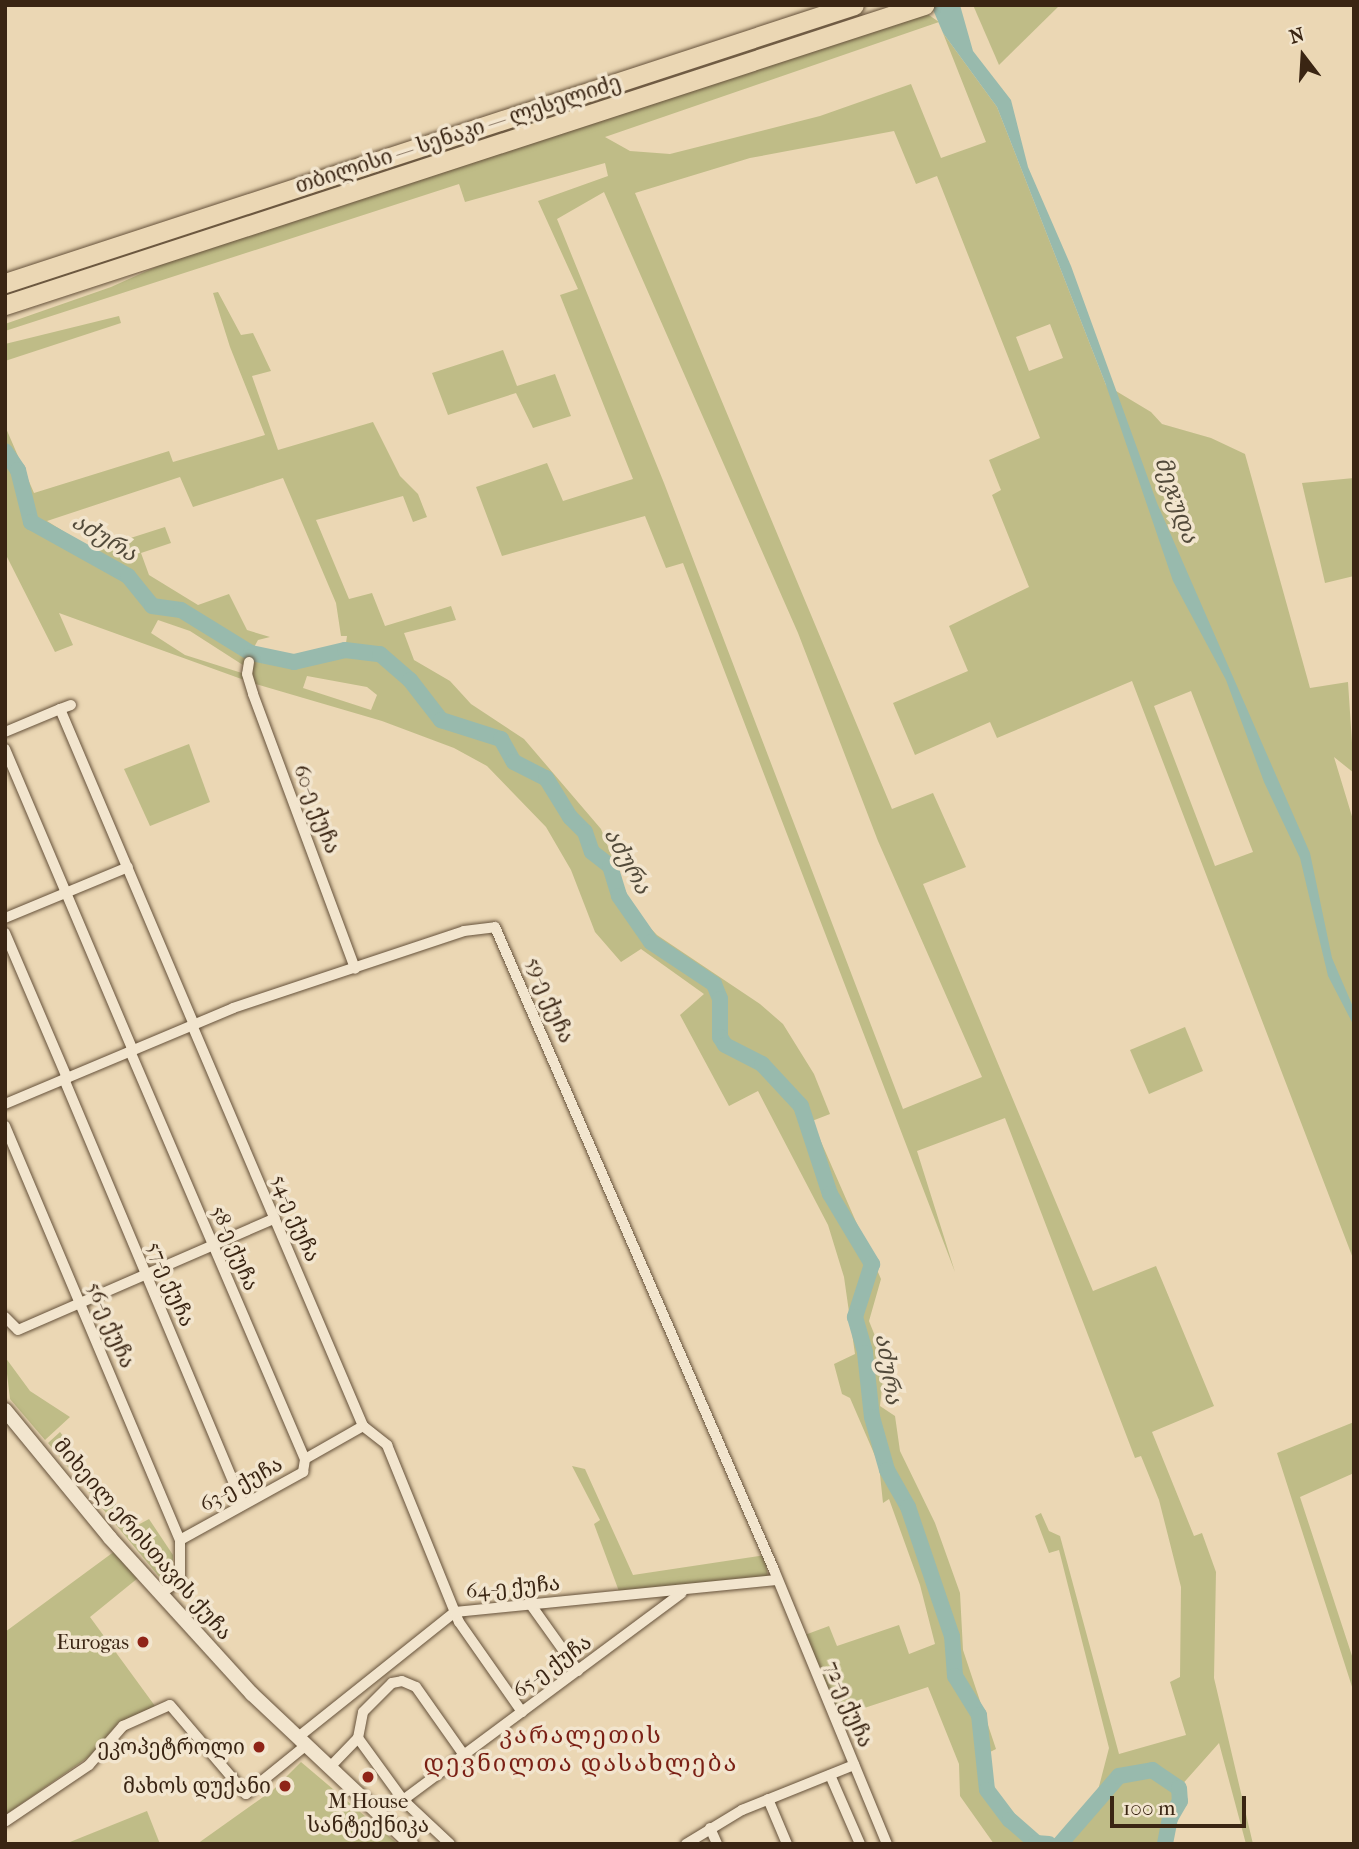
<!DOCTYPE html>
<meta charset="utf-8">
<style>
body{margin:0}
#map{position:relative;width:1359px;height:1849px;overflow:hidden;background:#ebd7b4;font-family:"IM FELL French Canon","Noto Serif Georgian",serif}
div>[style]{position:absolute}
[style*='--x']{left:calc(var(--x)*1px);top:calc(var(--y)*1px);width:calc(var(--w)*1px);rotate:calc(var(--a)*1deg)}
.green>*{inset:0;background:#bfbc87}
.water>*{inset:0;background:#98baad}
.river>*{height:16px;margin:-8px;padding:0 8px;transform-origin:8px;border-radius:8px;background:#98baad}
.roads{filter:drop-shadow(0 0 2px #66523b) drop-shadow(0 0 2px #66523b)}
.minor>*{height:10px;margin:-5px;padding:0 5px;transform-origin:5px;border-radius:5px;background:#f2e5ce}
.secondary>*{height:14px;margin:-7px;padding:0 7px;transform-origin:7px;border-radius:7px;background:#f2e5ce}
.motorway>*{height:19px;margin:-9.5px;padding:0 9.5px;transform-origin:9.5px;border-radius:9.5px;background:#ebd7b4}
.dots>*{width:19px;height:19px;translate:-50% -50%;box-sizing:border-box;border:4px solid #f2e5ce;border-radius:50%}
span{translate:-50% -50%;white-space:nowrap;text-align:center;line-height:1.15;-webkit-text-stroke:7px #f2e5ce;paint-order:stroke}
.street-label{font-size:21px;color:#3a2513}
.poi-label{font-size:21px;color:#3a2513}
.right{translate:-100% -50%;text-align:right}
.water-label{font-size:23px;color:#524a3a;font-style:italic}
.quarter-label{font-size:24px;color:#7a1f14;letter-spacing:2px}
.frame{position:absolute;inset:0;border:7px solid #3a2513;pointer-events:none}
.north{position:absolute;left:1268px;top:21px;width:70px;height:70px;-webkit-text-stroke:5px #f2e5ce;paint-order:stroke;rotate:343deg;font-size:19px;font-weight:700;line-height:28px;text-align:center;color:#3a2513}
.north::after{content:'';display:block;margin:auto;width:24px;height:32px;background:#3a2513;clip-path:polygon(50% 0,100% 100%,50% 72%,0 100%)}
.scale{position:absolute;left:1110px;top:1796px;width:136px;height:32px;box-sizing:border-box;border:4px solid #3a2513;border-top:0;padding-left:9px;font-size:21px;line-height:24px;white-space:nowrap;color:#3a2513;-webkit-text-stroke:5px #f2e5ce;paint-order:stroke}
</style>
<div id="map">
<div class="green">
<div style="clip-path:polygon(973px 5px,1060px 5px,999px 65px)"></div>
<div style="clip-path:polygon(evenodd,926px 13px,939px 22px,605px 137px,630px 151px,670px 154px,820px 116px,911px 84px,941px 158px,986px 142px,943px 33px,997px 107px,1106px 385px,1151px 412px,1162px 424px,1211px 438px,1245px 454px,1310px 688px,1348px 682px,1354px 773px,1334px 757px,1354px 823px,1354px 1261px,1132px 681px,997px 738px,990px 722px,915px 755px,893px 703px,968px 671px,949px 626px,1029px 587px,992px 495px,1001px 490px,989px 460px,1040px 438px,937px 176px,916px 184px,894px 131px,750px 158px,635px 193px,892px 809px,933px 793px,966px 867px,923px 884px,1093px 1291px,1156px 1266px,1214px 1406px,1152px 1432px,1194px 1536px,1202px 1533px,1216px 1572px,1214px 1678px,1253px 1844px,1246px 1844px,1219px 1743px,1179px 1788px,1180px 1801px,1170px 1818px,1165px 1844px,1060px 1844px,1077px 1829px,1096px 1798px,1109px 1748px,1059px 1550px,1049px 1553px,1035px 1516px,1041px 1513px,1049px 1531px,1060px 1536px,1119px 1754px,1186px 1735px,1170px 1682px,1180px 1677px,1181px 1587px,1159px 1500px,1141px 1456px,1135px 1458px,1005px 1118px,917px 1151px,955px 1272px,683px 563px,666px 568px,645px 516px,502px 556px,476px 487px,547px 463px,563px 501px,633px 479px,560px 295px,578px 289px,538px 201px,608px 176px,605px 163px,465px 202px,459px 184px,5px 331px,5px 324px,111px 287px,196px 249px,926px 13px,604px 192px,798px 633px,878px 841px,982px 1077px,903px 1109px,664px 483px,557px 219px,604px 192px,926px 13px,1050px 324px,1063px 358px,1029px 371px,1016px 337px,1050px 324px,926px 13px,1191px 691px,1253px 852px,1215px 866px,1154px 706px,1191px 691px)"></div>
<div style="clip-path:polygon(evenodd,218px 292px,241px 335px,253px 333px,271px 371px,252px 376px,278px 450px,373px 422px,400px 476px,418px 494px,427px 517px,413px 522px,403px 496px,316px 520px,349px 599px,372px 593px,385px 626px,451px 606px,456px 620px,404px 633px,414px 660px,450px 681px,471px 704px,524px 739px,601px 829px,633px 910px,657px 935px,760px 1004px,783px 1024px,814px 1074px,830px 1114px,812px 1121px,881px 1279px,869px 1321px,885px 1361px,880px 1406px,895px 1416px,900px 1451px,935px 1523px,960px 1593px,963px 1650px,996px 1749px,984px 1755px,987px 1790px,1010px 1820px,1036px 1843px,1049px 1844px,994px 1844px,960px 1796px,959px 1764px,928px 1687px,837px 1717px,802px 1636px,829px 1626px,837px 1646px,899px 1625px,909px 1654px,935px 1644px,920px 1585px,889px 1499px,883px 1503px,879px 1465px,850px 1398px,842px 1394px,834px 1364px,855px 1354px,844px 1277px,828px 1225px,758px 1091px,729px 1106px,680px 1015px,704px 994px,641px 949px,621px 962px,595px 932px,571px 870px,546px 827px,487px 766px,454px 748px,382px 721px,252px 683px,249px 674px,255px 654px,294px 662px,345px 650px,347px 636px,341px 636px,336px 603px,283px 478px,193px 507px,180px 477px,47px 521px,93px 550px,165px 527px,171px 543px,141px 553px,149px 575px,198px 605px,229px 594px,247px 630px,270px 637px,258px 640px,252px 651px,182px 607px,153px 604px,127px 572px,34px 521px,19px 469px,5px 446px,5px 426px,34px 493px,169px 451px,173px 462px,265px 435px,230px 347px,213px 293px,218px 292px,307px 676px,367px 687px,377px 695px,371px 710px,303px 688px,307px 676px)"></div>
<div style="clip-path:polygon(119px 316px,121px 323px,5px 361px,5px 344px)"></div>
<div style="clip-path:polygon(503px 350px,517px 386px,555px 374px,571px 416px,533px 428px,516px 393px,448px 415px,432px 373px)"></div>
<div style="clip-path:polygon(5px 456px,15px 472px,30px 524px,126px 580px,150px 609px,181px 613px,251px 654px,246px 667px,190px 631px,158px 620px,151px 633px,185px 655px,245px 674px,247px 681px,59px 613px,73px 645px,55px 652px,5px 553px)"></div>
<div style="clip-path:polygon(1354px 478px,1354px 576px,1325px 583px,1302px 483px)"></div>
<div style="clip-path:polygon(189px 744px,210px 802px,150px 826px,124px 769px)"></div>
<div style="clip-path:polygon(1185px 1027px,1203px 1071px,1149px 1094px,1130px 1050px)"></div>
<div style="clip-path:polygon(5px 1357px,30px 1391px,70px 1417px,45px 1440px,10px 1399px)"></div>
<div style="clip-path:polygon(1354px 1422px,1354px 1473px,1300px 1497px,1354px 1662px,1354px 1693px,1277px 1453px)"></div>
<div style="clip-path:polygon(60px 1432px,134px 1527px,149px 1519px,173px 1555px,173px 1579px,166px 1585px,48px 1443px)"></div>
<div style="clip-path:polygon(572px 1466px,585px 1469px,633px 1575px,765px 1555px,768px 1579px,620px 1594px,594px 1524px,600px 1520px)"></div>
<div style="clip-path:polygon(115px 1551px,138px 1578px,90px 1617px,155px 1706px,118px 1723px,90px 1756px,5px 1815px,5px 1632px)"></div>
<div style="clip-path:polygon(301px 1762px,398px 1844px,197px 1844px,273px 1790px)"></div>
<div style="clip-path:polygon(147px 1811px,160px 1844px,65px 1844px)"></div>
</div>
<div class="water">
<div style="clip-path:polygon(931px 5px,960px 5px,973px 51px,1011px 100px,1028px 167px,1071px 266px,1157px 503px,1310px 853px,1332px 958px,1354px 1009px,1354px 1026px,1328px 976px,1300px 858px,1264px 782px,1226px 680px,1173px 581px,1106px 385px,997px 107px,943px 33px)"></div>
</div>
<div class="river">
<div style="--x:5;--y:451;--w:23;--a:56"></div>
<div style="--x:18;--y:470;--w:54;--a:76"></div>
<div style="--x:31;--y:522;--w:111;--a:29.1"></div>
<div style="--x:128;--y:576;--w:38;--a:51"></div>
<div style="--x:152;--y:606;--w:29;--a:8"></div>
<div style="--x:181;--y:610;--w:82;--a:31.6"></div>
<div style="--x:251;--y:653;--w:44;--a:11.8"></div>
<div style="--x:294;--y:662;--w:52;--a:-13.2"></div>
<div style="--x:345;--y:650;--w:35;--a:7"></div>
<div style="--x:380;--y:654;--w:40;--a:41"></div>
<div style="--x:410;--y:680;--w:51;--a:52.2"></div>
<div style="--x:441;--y:720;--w:63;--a:17.6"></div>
<div style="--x:501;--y:739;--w:26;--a:61"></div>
<div style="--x:514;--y:762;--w:36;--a:27"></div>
<div style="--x:546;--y:778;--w:46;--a:58.4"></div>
<div style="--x:570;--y:817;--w:21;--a:45"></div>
<div style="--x:585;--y:832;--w:21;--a:71"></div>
<div style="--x:592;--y:852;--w:23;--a:38"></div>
<div style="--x:610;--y:866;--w:31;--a:73"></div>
<div style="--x:619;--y:896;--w:56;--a:55.2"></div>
<div style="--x:651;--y:942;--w:76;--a:33.7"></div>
<div style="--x:714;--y:984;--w:16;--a:68"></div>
<div style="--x:720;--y:999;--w:38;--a:90"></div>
<div style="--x:720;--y:1037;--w:9;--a:58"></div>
<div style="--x:725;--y:1045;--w:42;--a:27.2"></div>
<div style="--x:762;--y:1064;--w:57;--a:47.1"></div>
<div style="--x:801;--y:1106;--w:93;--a:71.8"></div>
<div style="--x:830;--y:1194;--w:82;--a:59"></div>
<div style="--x:872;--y:1264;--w:56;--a:107.8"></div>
<div style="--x:855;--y:1317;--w:37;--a:74"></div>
<div style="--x:865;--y:1353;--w:64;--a:83.8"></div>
<div style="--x:872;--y:1417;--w:55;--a:74.2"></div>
<div style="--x:887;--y:1470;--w:43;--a:60.4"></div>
<div style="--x:908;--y:1507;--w:136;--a:71.2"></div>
<div style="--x:952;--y:1636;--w:40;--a:85.7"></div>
<div style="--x:955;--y:1676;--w:46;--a:58.4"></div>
<div style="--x:979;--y:1715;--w:75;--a:83.9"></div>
<div style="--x:987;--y:1790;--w:38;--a:53"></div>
<div style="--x:1010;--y:1820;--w:35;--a:41"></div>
<div style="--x:1036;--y:1843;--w:13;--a:4"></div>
<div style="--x:1060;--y:1844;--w:90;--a:-49.1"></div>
<div style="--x:1119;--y:1776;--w:34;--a:-10"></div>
<div style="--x:1152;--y:1770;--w:32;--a:34"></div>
<div style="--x:1179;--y:1788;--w:13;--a:86"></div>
<div style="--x:1180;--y:1801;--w:20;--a:120"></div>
<div style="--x:1170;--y:1818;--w:26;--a:101"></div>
</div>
<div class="roads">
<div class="minor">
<div style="--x:249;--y:662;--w:12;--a:99"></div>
<div style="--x:247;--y:674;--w:21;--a:73"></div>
<div style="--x:253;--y:694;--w:293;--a:69.6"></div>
<div style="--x:71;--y:705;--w:12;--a:160"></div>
<div style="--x:60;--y:709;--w:342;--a:67"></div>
<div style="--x:5;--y:732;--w:60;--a:-22.7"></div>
<div style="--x:5;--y:749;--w:327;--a:67"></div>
<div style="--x:5;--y:918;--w:133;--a:-22.5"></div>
<div style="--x:5;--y:933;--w:158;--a:66.8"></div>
<div style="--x:192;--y:1025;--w:436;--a:66.9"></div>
<div style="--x:130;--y:1051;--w:444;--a:66.8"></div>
<div style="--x:64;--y:1079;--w:461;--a:67.2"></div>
<div style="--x:5;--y:1104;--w:247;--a:-22.8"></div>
<div style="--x:233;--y:1008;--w:243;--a:-18.4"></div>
<div style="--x:464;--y:931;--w:31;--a:-7"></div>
<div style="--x:495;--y:927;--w:701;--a:66.54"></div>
<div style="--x:774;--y:1570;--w:296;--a:67.6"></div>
<div style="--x:5;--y:1126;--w:449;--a:67.1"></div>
<div style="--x:5;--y:1317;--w:18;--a:45"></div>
<div style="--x:18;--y:1330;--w:280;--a:-23.5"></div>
<div style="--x:363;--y:1426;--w:31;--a:38"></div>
<div style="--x:387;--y:1445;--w:191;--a:67.9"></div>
<div style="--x:459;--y:1622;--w:110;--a:55"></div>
<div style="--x:305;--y:1459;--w:67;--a:-29.6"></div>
<div style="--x:163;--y:1592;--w:21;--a:-35"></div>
<div style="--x:180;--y:1580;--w:40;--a:-90"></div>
<div style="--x:180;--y:1540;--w:141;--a:-28.9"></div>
<div style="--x:303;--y:1472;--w:13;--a:-81"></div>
<div style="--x:531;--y:1605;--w:81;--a:54.5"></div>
<div style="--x:297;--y:1738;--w:202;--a:-38.6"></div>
<div style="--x:455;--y:1612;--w:323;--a:-5.7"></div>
<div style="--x:358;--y:1738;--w:26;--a:-79"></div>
<div style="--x:363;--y:1712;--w:41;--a:-45"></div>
<div style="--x:392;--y:1683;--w:10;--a:-11"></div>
<div style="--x:402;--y:1681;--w:15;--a:23"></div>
<div style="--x:416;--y:1687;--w:83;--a:54.8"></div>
<div style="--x:358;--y:1738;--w:77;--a:54"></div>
<div style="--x:403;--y:1800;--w:64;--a:43.1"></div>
<div style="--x:329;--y:1768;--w:42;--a:-46"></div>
<div style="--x:830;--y:1775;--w:75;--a:66.5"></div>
<div style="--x:768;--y:1799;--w:49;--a:67.1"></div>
<div style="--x:403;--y:1800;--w:347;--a:-36.6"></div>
<div style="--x:6;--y:1821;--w:100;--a:-34"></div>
<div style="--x:89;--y:1765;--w:52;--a:-48.9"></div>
<div style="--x:123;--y:1726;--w:51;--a:-24.1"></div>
<div style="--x:170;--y:1705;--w:117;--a:49.5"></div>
<div style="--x:246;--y:1794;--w:76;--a:-39.1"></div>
<div style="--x:710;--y:1828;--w:17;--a:66"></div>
<div style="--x:686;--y:1844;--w:66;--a:-31.3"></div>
<div style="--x:742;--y:1810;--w:121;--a:-21.9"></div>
</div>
<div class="secondary">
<div style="--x:5;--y:1410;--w:166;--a:50.6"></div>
<div style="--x:110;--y:1538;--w:211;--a:47.7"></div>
<div style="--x:252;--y:1694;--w:219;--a:43.3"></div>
</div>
<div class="motorway">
<div style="--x:5;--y:283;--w:893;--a:-18.13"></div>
<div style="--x:5;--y:305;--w:967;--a:-18.08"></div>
</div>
</div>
<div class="dots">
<div style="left:143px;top:1642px;background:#8f2418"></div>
<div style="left:259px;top:1747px;background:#8f2418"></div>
<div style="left:368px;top:1777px;background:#8f2418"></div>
<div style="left:285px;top:1786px;background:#8f2418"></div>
</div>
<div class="street-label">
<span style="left:458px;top:134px;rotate:-18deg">თბილისი — სენაკი — ლესელიძე</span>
<span style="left:317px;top:809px;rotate:69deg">60-ე ქუჩა</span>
<span style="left:550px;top:1000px;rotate:67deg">59-ე ქუჩა</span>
<span style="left:296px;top:1218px;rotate:67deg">54-ე ქუჩა</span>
<span style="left:235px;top:1248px;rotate:67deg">58-ე ქუჩა</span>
<span style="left:171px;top:1284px;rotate:67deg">57-ე ქუჩა</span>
<span style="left:111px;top:1325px;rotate:67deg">56-ე ქუჩა</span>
<span style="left:241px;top:1484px;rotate:-29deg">63-ე ქუჩა</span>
<span style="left:143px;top:1539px;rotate:49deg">მიხეილ ერისთავის ქუჩა</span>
<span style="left:513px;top:1587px;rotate:-5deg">64-ე ქუჩა</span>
<span style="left:552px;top:1666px;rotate:-36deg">65-ე ქუჩა</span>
<span style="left:849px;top:1704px;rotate:67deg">72-ე ქუჩა</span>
</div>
<div class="poi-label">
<span class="right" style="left:129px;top:1642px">Eurogas</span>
<span class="right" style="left:245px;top:1747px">ეკოპეტროლი</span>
<span class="right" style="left:271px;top:1786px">მახოს დუქანი</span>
<span style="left:368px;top:1813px">M House<br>სანტექნიკა</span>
</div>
<div class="water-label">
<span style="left:1176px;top:500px;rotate:71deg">მეჯუდა</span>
<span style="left:104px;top:538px;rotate:31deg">აძურა</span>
<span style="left:627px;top:861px;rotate:61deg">აძურა</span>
<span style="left:888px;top:1369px;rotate:81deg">აძურა</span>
</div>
<div class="quarter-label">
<span style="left:581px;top:1750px">კარალეთის<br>დევნილთა დასახლება</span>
</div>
<div class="frame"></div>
<div class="north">N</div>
<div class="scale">100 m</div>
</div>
